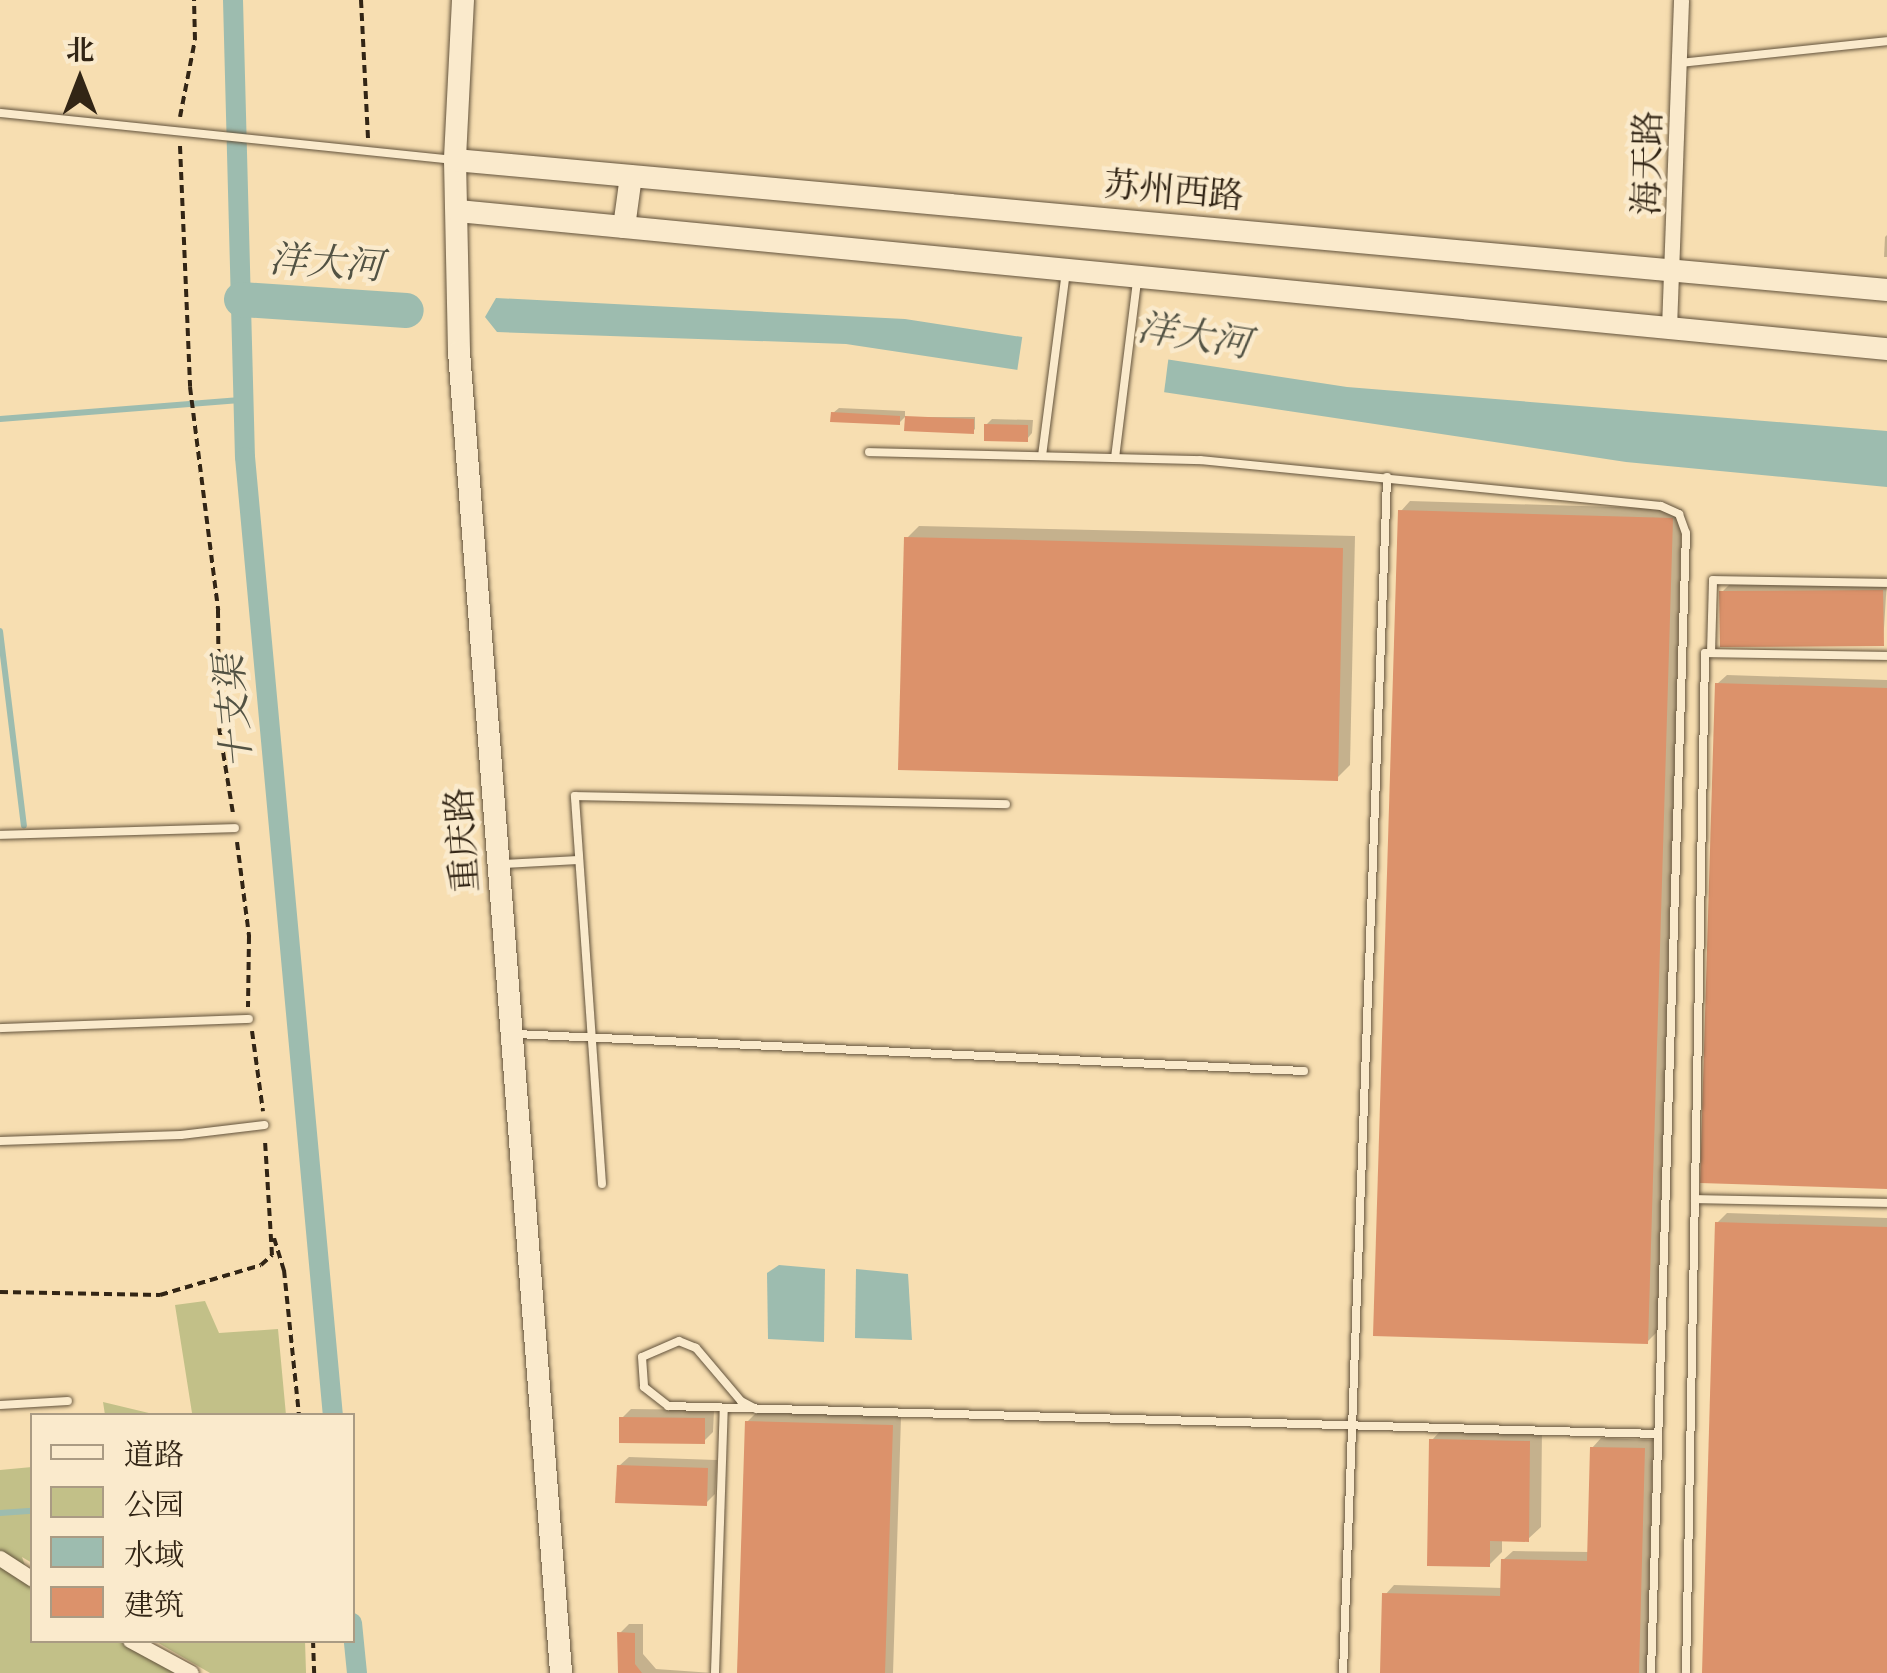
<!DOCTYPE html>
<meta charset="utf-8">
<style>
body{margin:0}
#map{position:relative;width:1887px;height:1673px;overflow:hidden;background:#f7deb1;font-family:"EB Garamond","Noto Serif SC",serif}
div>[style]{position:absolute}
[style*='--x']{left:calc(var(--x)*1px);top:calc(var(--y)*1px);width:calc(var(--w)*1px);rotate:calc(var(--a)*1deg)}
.green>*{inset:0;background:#c2c088}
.water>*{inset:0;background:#9dbcaf}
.pier>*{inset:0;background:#f7deb1}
.shadow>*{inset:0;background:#0003}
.stream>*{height:6px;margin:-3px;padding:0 3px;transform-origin:3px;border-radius:3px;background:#9dbcaf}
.canal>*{height:20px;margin:-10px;padding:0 10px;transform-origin:10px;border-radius:10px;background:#9dbcaf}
.river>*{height:35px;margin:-17.5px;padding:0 17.5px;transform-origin:17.5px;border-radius:17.5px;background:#9dbcaf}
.building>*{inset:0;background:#dc926b}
.path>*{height:4px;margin-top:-2px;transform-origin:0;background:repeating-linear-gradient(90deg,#322515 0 8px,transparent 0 13px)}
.roads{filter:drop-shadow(0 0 2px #63533c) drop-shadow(0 0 2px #63533c)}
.lane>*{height:8px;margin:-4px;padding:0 4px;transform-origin:4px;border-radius:4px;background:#faeacc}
.street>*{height:15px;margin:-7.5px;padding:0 7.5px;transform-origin:7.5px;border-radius:7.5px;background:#faeacc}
.secondary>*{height:22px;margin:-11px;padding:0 11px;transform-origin:11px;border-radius:11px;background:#faeacc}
span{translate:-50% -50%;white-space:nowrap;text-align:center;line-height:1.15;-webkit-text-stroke:9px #faeacc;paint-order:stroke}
.street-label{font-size:35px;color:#322515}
.water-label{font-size:38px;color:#525243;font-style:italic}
.legend{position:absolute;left:30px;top:1413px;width:325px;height:230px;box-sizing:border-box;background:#faeacc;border:2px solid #aa9b83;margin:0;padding:12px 18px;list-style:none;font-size:30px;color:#322515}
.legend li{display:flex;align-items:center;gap:20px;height:50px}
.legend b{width:50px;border:2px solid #aa9b83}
.north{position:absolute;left:30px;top:30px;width:100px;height:100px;-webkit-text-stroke:8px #faeacc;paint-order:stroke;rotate:0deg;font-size:28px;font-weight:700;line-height:40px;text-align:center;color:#322515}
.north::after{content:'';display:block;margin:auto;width:35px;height:45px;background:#322515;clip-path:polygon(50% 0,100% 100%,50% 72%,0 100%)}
</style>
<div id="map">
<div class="green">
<div style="clip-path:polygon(205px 1301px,219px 1333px,278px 1329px,286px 1415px,105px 1415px,103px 1402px,153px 1414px,192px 1413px,175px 1305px)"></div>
<div style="clip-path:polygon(32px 1467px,32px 1563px,22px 1557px,32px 1585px,32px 1640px,119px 1641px,181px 1673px,0 1673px,0 1470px)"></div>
<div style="clip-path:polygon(155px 1641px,305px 1641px,306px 1673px,210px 1673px)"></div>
</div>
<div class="water">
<div style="clip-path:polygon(496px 298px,905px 319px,1347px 387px,1887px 431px,1887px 487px,1626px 462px,846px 344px,497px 332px,485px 317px)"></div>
<div style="clip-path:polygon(779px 1265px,825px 1269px,824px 1342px,768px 1339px,767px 1273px)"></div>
<div style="clip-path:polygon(856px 1269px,908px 1274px,912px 1340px,855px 1338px)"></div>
</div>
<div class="pier">
<div style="clip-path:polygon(1023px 332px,1169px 354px,1164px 393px,1017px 372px)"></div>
</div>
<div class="shadow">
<div style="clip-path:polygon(1887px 235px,1887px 257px,1884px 257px,1885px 237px)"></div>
<div style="clip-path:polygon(839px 408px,905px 411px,905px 417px,899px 423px,833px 413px)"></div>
<div style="clip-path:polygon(907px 417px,975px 417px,975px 429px,973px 431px)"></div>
<div style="clip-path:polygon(992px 419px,1033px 420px,1032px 433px,1027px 439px,986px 425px)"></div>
<div style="clip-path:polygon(1410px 501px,1682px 509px,1657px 1332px,1647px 1342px,1401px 511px)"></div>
<div style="clip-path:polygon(919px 526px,1355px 536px,1350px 765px,1337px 778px,906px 539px)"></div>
<div style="clip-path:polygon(1887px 581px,1883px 643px,1722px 592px,1731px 583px)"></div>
<div style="clip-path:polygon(1727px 675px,1887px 680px,1887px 1186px,1717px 684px)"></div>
<div style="clip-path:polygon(1727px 1213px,1887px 1218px,1887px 1673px,1704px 1673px,1717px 1223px)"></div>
<div style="clip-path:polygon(631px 1409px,714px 1410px,713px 1432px,704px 1441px,622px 1418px)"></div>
<div style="clip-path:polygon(757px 1412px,901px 1417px,893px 1673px,740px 1673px,747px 1422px)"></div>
<div style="clip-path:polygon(1444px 1427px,1542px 1429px,1541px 1527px,1528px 1539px,1502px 1539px,1502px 1552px,1489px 1565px,1432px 1440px)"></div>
<div style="clip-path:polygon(1601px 1438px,1653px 1440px,1647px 1673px,1383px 1673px,1385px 1595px,1394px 1585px,1503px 1588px,1503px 1560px,1513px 1551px,1590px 1552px,1592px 1448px)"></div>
<div style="clip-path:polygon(629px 1457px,717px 1460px,715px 1494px,706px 1503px,619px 1466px)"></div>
<div style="clip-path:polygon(629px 1624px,643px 1624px,643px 1654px,656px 1669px,713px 1673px,620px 1673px,620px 1633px)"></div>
</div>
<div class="stream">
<div style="--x:0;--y:419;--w:244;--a:-4.5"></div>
<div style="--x:0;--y:631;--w:196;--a:83"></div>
<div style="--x:0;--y:1513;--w:32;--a:-4"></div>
</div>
<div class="canal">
<div style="--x:233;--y:0;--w:457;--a:88.5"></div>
<div style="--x:245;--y:457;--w:963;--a:84.76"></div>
<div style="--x:352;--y:1623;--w:50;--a:84.3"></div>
</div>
<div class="river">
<div style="--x:241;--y:299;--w:165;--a:3.8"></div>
</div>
<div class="building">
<div style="clip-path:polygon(831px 412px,900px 416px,900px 425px,830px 422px)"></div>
<div style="clip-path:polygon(905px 416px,974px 419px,974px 434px,904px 431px)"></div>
<div style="clip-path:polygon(984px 424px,1028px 425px,1028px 442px,984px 441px)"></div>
<div style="clip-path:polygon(1398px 510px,1673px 518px,1648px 1344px,1373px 1336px)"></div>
<div style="clip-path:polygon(904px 537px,1343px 548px,1338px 781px,898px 770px)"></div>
<div style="clip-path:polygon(1883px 590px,1884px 646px,1720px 647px,1719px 591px)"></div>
<div style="clip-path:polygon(1715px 683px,1887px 688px,1887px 1189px,1700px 1183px)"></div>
<div style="clip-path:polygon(1715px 1222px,1887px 1227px,1887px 1673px,1702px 1673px)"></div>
<div style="clip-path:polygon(619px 1417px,705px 1418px,705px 1444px,619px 1443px)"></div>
<div style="clip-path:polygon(745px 1421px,893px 1425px,885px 1673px,737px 1673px)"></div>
<div style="clip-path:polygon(1429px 1439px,1530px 1441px,1529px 1542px,1490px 1541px,1490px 1567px,1427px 1566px)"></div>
<div style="clip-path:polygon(1590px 1447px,1645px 1448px,1639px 1673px,1380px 1673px,1382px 1593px,1500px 1596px,1501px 1559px,1587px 1561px)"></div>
<div style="clip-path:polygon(617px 1465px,708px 1468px,707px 1506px,615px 1503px)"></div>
<div style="clip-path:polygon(617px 1632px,635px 1633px,635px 1664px,642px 1673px,618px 1673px)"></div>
</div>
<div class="path">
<div style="--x:361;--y:0;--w:140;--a:87.1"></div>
<div style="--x:180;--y:117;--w:78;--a:-79"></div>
<div style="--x:195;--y:40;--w:40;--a:-91.4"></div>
<div style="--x:180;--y:146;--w:241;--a:87.6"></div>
<div style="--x:190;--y:387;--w:225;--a:82.8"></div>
<div style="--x:218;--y:610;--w:117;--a:89.5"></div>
<div style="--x:219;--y:727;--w:87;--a:80.8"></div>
<div style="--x:237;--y:842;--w:95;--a:82.7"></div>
<div style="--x:249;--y:936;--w:71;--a:90.8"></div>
<div style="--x:252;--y:1031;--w:81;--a:82.2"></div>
<div style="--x:274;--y:1238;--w:34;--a:73"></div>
<div style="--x:284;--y:1270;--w:147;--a:84.1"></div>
<div style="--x:0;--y:1292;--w:160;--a:1.1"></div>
<div style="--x:160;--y:1295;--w:105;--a:-16.5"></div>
<div style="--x:261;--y:1265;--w:15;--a:-42"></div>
<div style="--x:272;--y:1255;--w:115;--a:-93.5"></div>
<div style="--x:313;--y:1640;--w:33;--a:88"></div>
</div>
<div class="roads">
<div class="lane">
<div style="--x:1679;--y:63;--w:209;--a:-6"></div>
<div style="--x:0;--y:113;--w:455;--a:5.9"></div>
<div style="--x:869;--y:452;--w:331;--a:1.4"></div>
<div style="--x:1200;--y:460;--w:463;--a:5.7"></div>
<div style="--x:1661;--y:506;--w:20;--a:24"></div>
<div style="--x:1679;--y:514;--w:20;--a:70"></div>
<div style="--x:1686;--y:533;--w:1141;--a:91.76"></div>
<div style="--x:1042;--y:456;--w:186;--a:-82.6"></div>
<div style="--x:1115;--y:458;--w:178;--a:-82.9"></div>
<div style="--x:1711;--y:653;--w:73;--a:-88.4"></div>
<div style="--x:1713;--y:580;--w:174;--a:1"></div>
<div style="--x:0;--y:835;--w:235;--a:-1.7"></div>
<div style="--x:503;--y:864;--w:76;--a:-3"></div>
<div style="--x:0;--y:1028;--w:249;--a:-2.1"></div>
<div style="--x:516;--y:1034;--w:789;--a:2.69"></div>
<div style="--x:0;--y:1141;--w:181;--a:-1.9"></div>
<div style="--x:181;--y:1135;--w:84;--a:-6.9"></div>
<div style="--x:602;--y:1184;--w:389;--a:-94"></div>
<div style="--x:575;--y:796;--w:431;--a:1.1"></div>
<div style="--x:1695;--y:1199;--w:192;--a:1.2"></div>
<div style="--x:0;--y:1405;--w:68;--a:-3.4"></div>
<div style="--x:756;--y:1409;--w:17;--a:-152"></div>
<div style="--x:741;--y:1401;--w:70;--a:-130.3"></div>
<div style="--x:696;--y:1348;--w:18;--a:-158"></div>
<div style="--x:679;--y:1341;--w:40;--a:156.6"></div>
<div style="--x:642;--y:1357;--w:30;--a:86"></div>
<div style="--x:644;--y:1387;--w:31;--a:38"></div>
<div style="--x:668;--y:1406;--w:990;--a:1.62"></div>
<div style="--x:715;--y:1673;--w:265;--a:-88.1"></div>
<div style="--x:1343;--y:1673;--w:1197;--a:-87.89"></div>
<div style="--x:1686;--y:1673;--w:1020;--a:-88.93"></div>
<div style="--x:1705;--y:653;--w:182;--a:0.9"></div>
</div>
<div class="street">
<div style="--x:1669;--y:328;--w:328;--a:-87.9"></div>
<div style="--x:0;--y:1558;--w:38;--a:33"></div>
<div style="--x:130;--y:1640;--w:69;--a:28.4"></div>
</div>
<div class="secondary">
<div style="--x:463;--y:0;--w:160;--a:92.9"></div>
<div style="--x:455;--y:160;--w:192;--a:88.8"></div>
<div style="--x:459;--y:352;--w:1325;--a:85.58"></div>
<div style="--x:455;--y:160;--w:1438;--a:5.19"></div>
<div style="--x:458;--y:211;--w:1436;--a:5.52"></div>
<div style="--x:624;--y:227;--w:51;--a:-82.2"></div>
</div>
</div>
<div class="street-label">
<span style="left:1647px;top:163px;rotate:-89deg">海天路</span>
<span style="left:1174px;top:190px;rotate:5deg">苏州西路</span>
<span style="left:462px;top:840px;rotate:-94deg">重庆路</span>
</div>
<div class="water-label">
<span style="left:326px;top:262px;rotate:4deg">洋大河</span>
<span style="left:1194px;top:335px;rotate:9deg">洋大河</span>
<span style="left:233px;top:712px;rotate:-95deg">十支渠</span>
</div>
<ul class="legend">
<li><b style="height:12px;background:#faeacc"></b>道路</li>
<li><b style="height:28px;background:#c2c088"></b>公园</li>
<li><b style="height:28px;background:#9dbcaf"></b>水域</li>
<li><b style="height:28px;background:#dc926b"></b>建筑</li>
</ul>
<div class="north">北</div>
</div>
